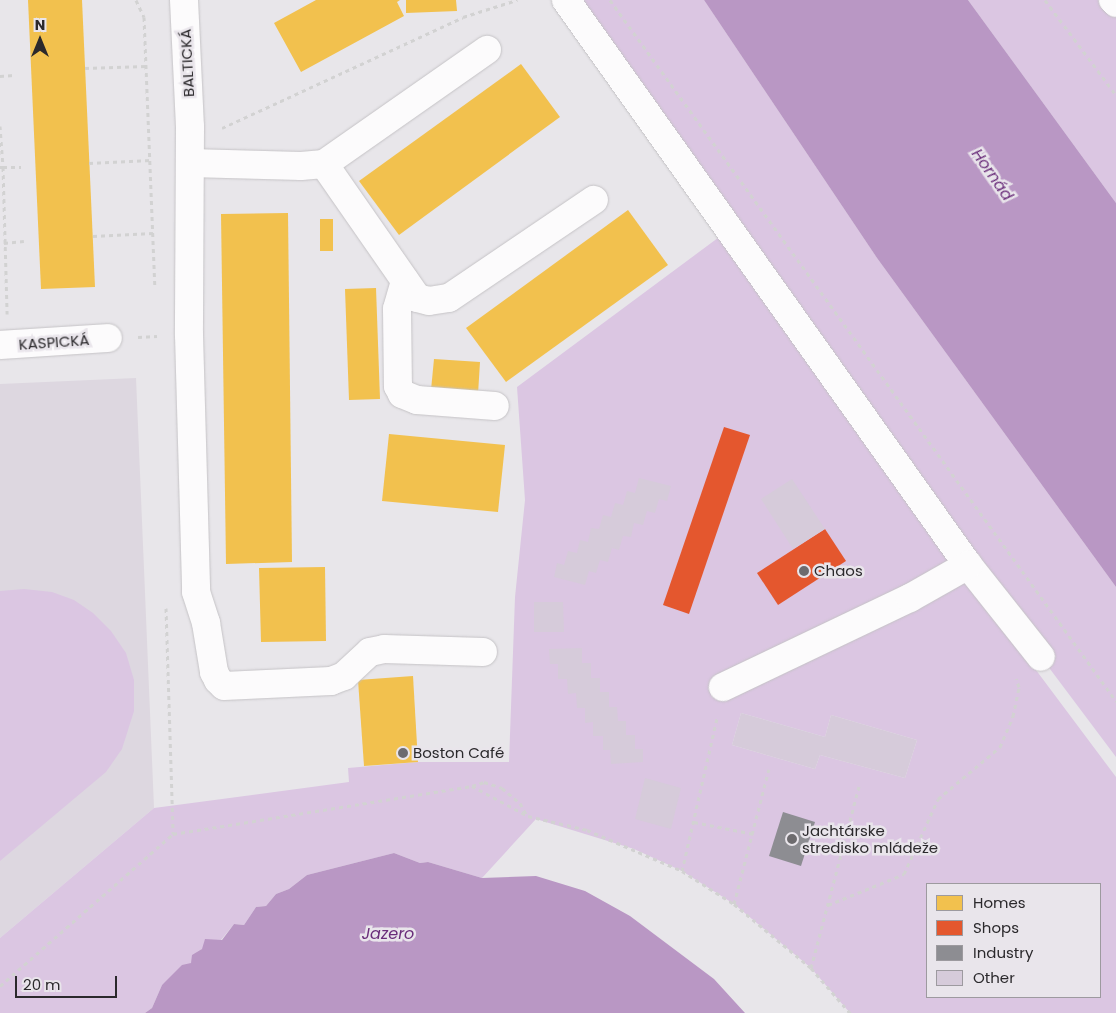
<!DOCTYPE html>
<meta charset="utf-8">
<style>
body{margin:0}
#map{position:relative;width:1116px;height:1013px;overflow:hidden;background:#e8e6ea;font-family:Poppins,sans-serif}
div>[style]{position:absolute}
[style*='--x']{left:calc(var(--x)*1px);top:calc(var(--y)*1px);width:calc(var(--w)*1px);rotate:calc(var(--a)*1deg)}
.built>*{inset:0;background:#ddd7e0}
.green>*{inset:0;background:#dbc6e2}
.water>*{inset:0;background:#b997c4}
.homes>*{inset:0;background:#f2c14e}
.shops>*{inset:0;background:#e4572e}
.industry>*{inset:0;background:#8d8d92}
.building>*{inset:0;background:#d6cbda}
.path>*{height:3px;margin-top:-1.5px;transform-origin:0;background:repeating-linear-gradient(90deg,#d2d2d2 0 4px,transparent 0 8px)}
.roads{filter:drop-shadow(0 0 1px #c5c3c6) drop-shadow(0 0 1px #c5c3c6)}
.minor>*{height:28px;margin:-14px;padding:0 14px;transform-origin:14px;border-radius:14px;background:#fcfbfc}
.dots>*{width:14px;height:14px;translate:-50% -50%;box-sizing:border-box;border:2px solid #e9e5eb;border-radius:50%}
span{translate:-50% -50%;white-space:nowrap;text-align:center;line-height:1.15;-webkit-text-stroke:5px #e9e5eb;paint-order:stroke}
.street-label{font-size:15px;color:#2b292c}
.poi-label{font-size:15px;color:#2b292c}
.left{translate:0 -50%;text-align:left}
.water-label{font-size:16px;color:#6a2d7a;font-style:italic}
.legend{position:absolute;left:926px;top:883px;width:175px;height:115px;box-sizing:border-box;background:#e9e5eb;border:1px solid #9d9a9f;margin:0;padding:6px 9px;list-style:none;font-size:15px;color:#2b292c}
.legend li{display:flex;align-items:center;gap:10px;height:25px}
.legend b{width:25px;border:1px solid #9d9a9f}
.north{position:absolute;left:15px;top:15px;width:50px;height:50px;-webkit-text-stroke:4px #e9e5eb;paint-order:stroke;rotate:0deg;font-size:14px;font-weight:700;line-height:20px;text-align:center;color:#2b292c}
.north::after{content:'';display:block;margin:auto;width:18px;height:22px;background:#2b292c;clip-path:polygon(50% 0,100% 100%,50% 72%,0 100%)}
.scale{position:absolute;left:15px;top:976px;width:102px;height:22px;box-sizing:border-box;border:2px solid #2b292c;border-top:0;padding-left:6px;font-size:15px;line-height:18px;white-space:nowrap;color:#2b292c;-webkit-text-stroke:4px #e9e5eb;paint-order:stroke}
</style>
<div id="map">
<div class="built">
<div style="clip-path:polygon(136px 378px,154px 808px,0 938px,0 384px)"></div>
</div>
<div class="green">
<div style="clip-path:polygon(evenodd,566px 0,704px 0,877px 258px,1116px 587px,1116px 757px,1041px 657px,1027px 658px,1116px 777px,1116px 1013px,850px 1013px,811px 968px,734px 904px,682px 871px,634px 849px,536px 819px,482px 878px,428px 862px,420px 863px,394px 853px,307px 875px,289px 889px,276px 894px,266px 906px,256px 907px,244px 925px,234px 924px,221px 940px,202px 949px,191px 963px,162px 985px,152px 1008px,145px 1013px,0 1013px,0 938px,154px 808px,349px 782px,348px 768px,418px 762px,509px 762px,515px 597px,525px 500px,517px 387px,730px 229px,566px 0,741px 713px,825px 737px,831px 715px,917px 740px,905px 778px,820px 755px,815px 769px,732px 745px,741px 713px,566px 0,927px 884px,1100px 884px,1100px 997px,927px 997px,927px 884px)"></div>
<div style="clip-path:polygon(968px 0,1113px 0,1116px 3px,1116px 203px)"></div>
<div style="clip-path:polygon(24px 589px,52px 592px,74px 600px,93px 613px,111px 631px,126px 653px,134px 680px,134px 711px,122px 749px,106px 772px,0 861px,0 591px)"></div>
</div>
<div class="water">
<div style="clip-path:polygon(704px 0,968px 0,1116px 203px,1116px 587px,877px 258px)"></div>
<div style="clip-path:polygon(394px 853px,420px 863px,428px 862px,482px 878px,536px 876px,585px 891px,630px 916px,714px 979px,745px 1013px,145px 1013px,152px 1008px,162px 985px,182px 965px,191px 963px,192px 955px,202px 949px,205px 939px,222px 940px,234px 924px,244px 925px,256px 907px,266px 906px,276px 894px,289px 889px,307px 875px)"></div>
</div>
<div class="homes">
<div style="clip-path:polygon(28px 0,82px 0,95px 287px,41px 289px)"></div>
<div style="clip-path:polygon(316px 0,400px 0,397px 2px,404px 16px,301px 72px,274px 23px)"></div>
<div style="clip-path:polygon(406px 0,456px 0,457px 11px,406px 13px)"></div>
<div style="clip-path:polygon(521px 64px,560px 117px,399px 235px,359px 181px)"></div>
<div style="clip-path:polygon(628px 210px,668px 265px,506px 382px,466px 328px)"></div>
<div style="clip-path:polygon(288px 213px,292px 562px,226px 564px,221px 214px)"></div>
<div style="clip-path:polygon(320px 219px,333px 219px,333px 251px,320px 251px)"></div>
<div style="clip-path:polygon(376px 288px,380px 399px,349px 400px,345px 289px)"></div>
<div style="clip-path:polygon(434px 359px,480px 362px,478px 394px,431px 390px)"></div>
<div style="clip-path:polygon(389px 434px,505px 445px,498px 512px,382px 501px)"></div>
<div style="clip-path:polygon(325px 567px,326px 641px,261px 642px,259px 568px)"></div>
<div style="clip-path:polygon(413px 676px,418px 762px,364px 766px,358px 680px)"></div>
</div>
<div class="shops">
<div style="clip-path:polygon(724px 427px,750px 435px,689px 614px,663px 605px)"></div>
<div style="clip-path:polygon(825px 529px,846px 561px,778px 605px,757px 573px)"></div>
</div>
<div class="industry">
<div style="clip-path:polygon(783px 812px,815px 822px,801px 866px,769px 856px)"></div>
</div>
<div class="building">
<div style="clip-path:polygon(639px 478px,671px 486px,667px 501px,659px 499px,655px 513px,647px 511px,643px 525px,634px 523px,631px 537px,623px 536px,619px 550px,612px 548px,608px 562px,600px 560px,596px 573px,589px 571px,585px 585px,554px 577px,557px 563px,564px 565px,568px 551px,577px 553px,580px 540px,588px 542px,591px 528px,599px 529px,603px 515px,611px 517px,615px 503px,623px 505px,627px 491px,635px 493px)"></div>
<div style="clip-path:polygon(792px 479px,825px 529px,793px 549px,761px 499px)"></div>
<div style="clip-path:polygon(534px 602px,563px 602px,564px 632px,534px 632px)"></div>
<div style="clip-path:polygon(582px 648px,582px 663px,591px 663px,591px 678px,600px 678px,600px 692px,609px 692px,609px 707px,617px 707px,618px 721px,626px 721px,626px 735px,635px 735px,635px 749px,643px 749px,643px 762px,611px 764px,610px 750px,603px 750px,603px 736px,593px 736px,593px 722px,585px 723px,585px 708px,577px 708px,576px 693px,568px 694px,567px 679px,558px 679px,558px 664px,550px 664px,549px 649px)"></div>
<div style="clip-path:polygon(741px 713px,825px 737px,831px 715px,917px 740px,905px 778px,820px 755px,815px 769px,732px 745px)"></div>
<div style="clip-path:polygon(645px 778px,681px 788px,671px 829px,635px 819px)"></div>
</div>
<div class="path">
<div style="--x:136;--y:0;--w:19;--a:65"></div>
<div style="--x:144;--y:17;--w:269;--a:87.7"></div>
<div style="--x:610;--y:0;--w:865;--a:54.18"></div>
<div style="--x:1045;--y:0;--w:119;--a:53.2"></div>
<div style="--x:85;--y:68;--w:61;--a:-1.9"></div>
<div style="--x:0;--y:76;--w:14;--a:-4"></div>
<div style="--x:0;--y:126;--w:41;--a:85.8"></div>
<div style="--x:3;--y:167;--w:18;--a:0"></div>
<div style="--x:222;--y:128;--w:265;--a:-24.7"></div>
<div style="--x:463;--y:17;--w:57;--a:-17.5"></div>
<div style="--x:89;--y:163;--w:62;--a:-2.8"></div>
<div style="--x:0;--y:167;--w:3;--a:0"></div>
<div style="--x:3;--y:167;--w:147;--a:88.4"></div>
<div style="--x:93;--y:236;--w:60;--a:-2.9"></div>
<div style="--x:4;--y:243;--w:20;--a:-6"></div>
<div style="--x:138;--y:337;--w:19;--a:-3"></div>
<div style="--x:166;--y:608;--w:226;--a:88.2"></div>
<div style="--x:472;--y:786;--w:13;--a:-18"></div>
<div style="--x:484;--y:782;--w:19;--a:18"></div>
<div style="--x:502;--y:788;--w:23;--a:40"></div>
<div style="--x:520;--y:803;--w:15;--a:62"></div>
<div style="--x:694;--y:822;--w:61;--a:11.3"></div>
<div style="--x:682;--y:871;--w:157;--a:-77.1"></div>
<div style="--x:734;--y:904;--w:139;--a:-75.5"></div>
<div style="--x:828;--y:905;--w:82;--a:-22.2"></div>
<div style="--x:904;--y:874;--w:82;--a:-65.6"></div>
<div style="--x:938;--y:799;--w:81;--a:-40"></div>
<div style="--x:1000;--y:747;--w:34;--a:-67"></div>
<div style="--x:1013;--y:716;--w:30;--a:-78"></div>
<div style="--x:1019;--y:687;--w:9;--a:-108"></div>
<div style="--x:811;--y:968;--w:188;--a:-75.2"></div>
<div style="--x:0;--y:986;--w:230;--a:-41.3"></div>
<div style="--x:173;--y:834;--w:303;--a:-9.1"></div>
<div style="--x:472;--y:786;--w:64;--a:28.2"></div>
<div style="--x:528;--y:816;--w:61;--a:13.3"></div>
<div style="--x:587;--y:830;--w:103;--a:23.3"></div>
<div style="--x:682;--y:871;--w:62;--a:32.4"></div>
<div style="--x:734;--y:904;--w:100;--a:39.7"></div>
<div style="--x:811;--y:968;--w:60;--a:49.1"></div>
</div>
<div class="roads">
<div class="minor">
<div style="--x:184;--y:0;--w:127;--a:87.3"></div>
<div style="--x:190;--y:127;--w:208;--a:90.3"></div>
<div style="--x:189;--y:335;--w:257;--a:88.4"></div>
<div style="--x:196;--y:592;--w:33;--a:72"></div>
<div style="--x:206;--y:623;--w:50;--a:80.7"></div>
<div style="--x:214;--y:672;--w:9;--a:63"></div>
<div style="--x:218;--y:680;--w:8;--a:45"></div>
<div style="--x:224;--y:686;--w:107;--a:-2.7"></div>
<div style="--x:331;--y:681;--w:14;--a:-21"></div>
<div style="--x:344;--y:676;--w:35;--a:-43"></div>
<div style="--x:370;--y:652;--w:14;--a:-12"></div>
<div style="--x:384;--y:649;--w:99;--a:1.7"></div>
<div style="--x:566;--y:0;--w:693;--a:54.57"></div>
<div style="--x:968;--y:565;--w:117;--a:51.6"></div>
<div style="--x:1113;--y:0;--w:4;--a:45"></div>
<div style="--x:190;--y:163;--w:111;--a:1.5"></div>
<div style="--x:301;--y:166;--w:23;--a:-5"></div>
<div style="--x:324;--y:164;--w:163;--a:55.2"></div>
<div style="--x:417;--y:298;--w:12;--a:14"></div>
<div style="--x:429;--y:301;--w:20;--a:-9"></div>
<div style="--x:449;--y:298;--w:175;--a:-34.1"></div>
<div style="--x:324;--y:164;--w:199;--a:-35"></div>
<div style="--x:405;--y:281;--w:29;--a:106"></div>
<div style="--x:397;--y:309;--w:77;--a:89.3"></div>
<div style="--x:398;--y:386;--w:9;--a:63"></div>
<div style="--x:402;--y:394;--w:16;--a:22"></div>
<div style="--x:417;--y:400;--w:78;--a:4.4"></div>
<div style="--x:0;--y:345;--w:108;--a:-3.7"></div>
<div style="--x:723;--y:687;--w:207;--a:-25.5"></div>
<div style="--x:910;--y:598;--w:67;--a:-29.6"></div>
</div>
</div>
<div class="dots">
<div style="left:804px;top:571px;background:#6d6b6e"></div>
<div style="left:403px;top:753px;background:#6d6b6e"></div>
<div style="left:792px;top:839px;background:#6d6b6e"></div>
</div>
<div class="street-label">
<span style="left:187px;top:63px;rotate:-93deg">BALTICKÁ</span>
<span style="left:54px;top:342px;rotate:-4deg">KASPICKÁ</span>
</div>
<div class="poi-label">
<span class="left" style="left:814px;top:571px">Chaos</span>
<span class="left" style="left:413px;top:753px">Boston Café</span>
<span class="left" style="left:802px;top:839px">Jachtárske<br>stredisko mládeže</span>
</div>
<div class="water-label">
<span style="left:992px;top:175px;rotate:55deg">Hornád</span>
<span style="left:388px;top:934px">Jazero</span>
</div>
<ul class="legend">
<li><b style="height:14px;background:#f2c14e"></b>Homes</li>
<li><b style="height:14px;background:#e4572e"></b>Shops</li>
<li><b style="height:14px;background:#8d8d92"></b>Industry</li>
<li><b style="height:14px;background:#d6cbda"></b>Other</li>
</ul>
<div class="north">N</div>
<div class="scale">20 m</div>
</div>
